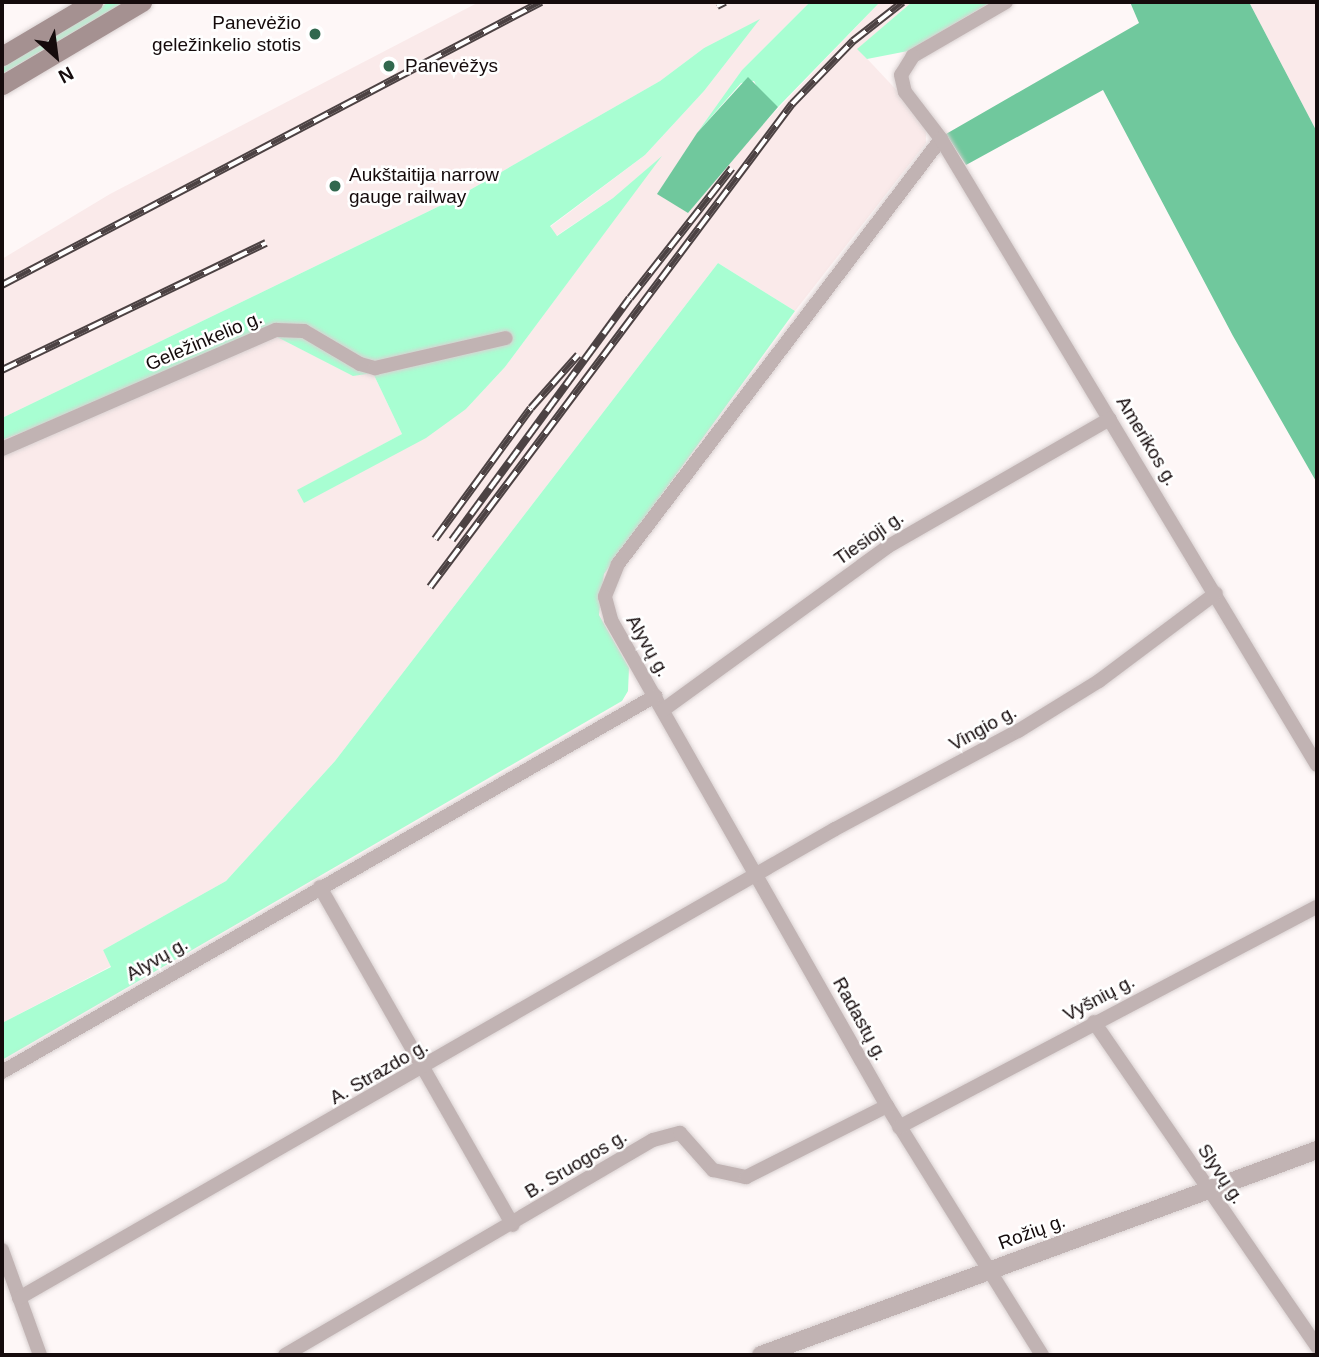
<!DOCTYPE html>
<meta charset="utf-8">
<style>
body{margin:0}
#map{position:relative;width:1319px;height:1357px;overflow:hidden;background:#fef7f7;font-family:Arial,sans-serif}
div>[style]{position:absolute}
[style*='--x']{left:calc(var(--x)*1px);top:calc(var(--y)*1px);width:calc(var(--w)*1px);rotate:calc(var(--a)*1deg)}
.built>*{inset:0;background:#faeaea}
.green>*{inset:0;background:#a8fed2}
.forest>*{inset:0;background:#70c89d}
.roads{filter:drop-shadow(0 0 2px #d9d1d1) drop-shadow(0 0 2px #d9d1d1)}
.minor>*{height:14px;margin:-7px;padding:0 7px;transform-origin:7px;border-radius:7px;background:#c1b3b3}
.tertiary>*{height:18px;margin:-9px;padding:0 9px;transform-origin:9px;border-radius:9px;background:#c1b3b3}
.secondary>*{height:19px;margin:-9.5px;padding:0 9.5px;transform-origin:9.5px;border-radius:9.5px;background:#a59191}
.rail>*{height:8px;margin-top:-4px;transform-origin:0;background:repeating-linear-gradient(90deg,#fff 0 16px,#4c4243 0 32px);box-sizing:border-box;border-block:2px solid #4c4243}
.dots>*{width:19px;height:19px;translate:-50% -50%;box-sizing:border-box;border:4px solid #fff;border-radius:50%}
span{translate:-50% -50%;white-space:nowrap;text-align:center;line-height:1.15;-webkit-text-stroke:5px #fff;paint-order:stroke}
.poi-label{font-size:19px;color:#150b0c}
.right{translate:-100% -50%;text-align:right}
.left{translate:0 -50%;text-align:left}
.street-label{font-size:19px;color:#150b0c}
.frame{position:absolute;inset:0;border:4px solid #150b0c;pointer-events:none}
.north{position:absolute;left:21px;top:21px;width:70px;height:70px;-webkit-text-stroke:5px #fff;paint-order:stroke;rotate:152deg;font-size:19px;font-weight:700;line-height:28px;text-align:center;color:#150b0c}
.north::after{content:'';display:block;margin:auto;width:24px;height:32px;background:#150b0c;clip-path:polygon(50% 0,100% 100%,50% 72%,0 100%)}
</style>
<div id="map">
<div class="built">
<div style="clip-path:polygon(479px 2px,810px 2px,742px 70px,658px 193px,688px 213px,731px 158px,880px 2px,912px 2px,858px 49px,903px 97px,926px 130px,926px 143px,795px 311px,718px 263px,335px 761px,226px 881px,103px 950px,111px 966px,2px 1023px,2px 440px,277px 337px,353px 375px,373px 373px,402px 434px,298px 490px,466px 409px,505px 367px,659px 159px,613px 198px,556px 236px,550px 227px,645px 155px,704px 91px,759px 20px,704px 48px,660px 81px,454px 199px,2px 418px,2px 259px,110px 194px)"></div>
<div style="clip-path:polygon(1249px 2px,1317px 2px,1317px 132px)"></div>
</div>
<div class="green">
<div style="clip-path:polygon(109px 2px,124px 2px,2px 74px,2px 65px)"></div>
<div style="clip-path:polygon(810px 2px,880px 2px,778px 107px,760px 93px,754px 81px,741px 83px,697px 133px,742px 70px)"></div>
<div style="clip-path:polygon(912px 2px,991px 2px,908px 51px,867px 59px,857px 49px)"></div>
<div style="clip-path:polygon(760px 19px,704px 91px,645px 155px,550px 226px,557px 236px,613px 198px,662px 156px,505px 367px,466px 409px,426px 438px,304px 503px,297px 490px,402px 434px,373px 373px,353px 376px,277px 337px,2px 440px,2px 418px,454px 199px,660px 81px,704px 48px)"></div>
<div style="clip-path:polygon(718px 263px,795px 311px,604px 574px,599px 615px,629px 668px,628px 691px,622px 701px,2px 1060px,2px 1023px,111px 967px,103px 950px,226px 881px,335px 761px)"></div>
</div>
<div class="forest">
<div style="clip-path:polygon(1130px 2px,1249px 2px,1317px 132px,1317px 483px,1233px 336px,1103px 90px,966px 165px,946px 134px,1139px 23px)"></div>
<div style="clip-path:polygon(748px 77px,778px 107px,688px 213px,657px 194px,697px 133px)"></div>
</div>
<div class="roads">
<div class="minor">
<div style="--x:1006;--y:2;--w:108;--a:149.9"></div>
<div style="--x:913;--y:56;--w:22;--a:122"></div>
<div style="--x:901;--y:75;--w:17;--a:77"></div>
<div style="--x:905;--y:92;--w:59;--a:52.5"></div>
<div style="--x:941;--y:139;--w:534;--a:127.23"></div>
<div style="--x:618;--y:564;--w:35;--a:112"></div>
<div style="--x:605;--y:597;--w:24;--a:75"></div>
<div style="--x:611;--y:620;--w:559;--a:60.41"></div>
<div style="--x:887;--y:1106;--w:293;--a:58.1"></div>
<div style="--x:941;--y:139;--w:730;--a:59.01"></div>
<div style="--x:2;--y:449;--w:299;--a:-23.5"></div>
<div style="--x:276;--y:330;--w:28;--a:2"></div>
<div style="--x:304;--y:331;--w:65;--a:30.5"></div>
<div style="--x:360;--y:364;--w:16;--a:15"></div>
<div style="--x:375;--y:368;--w:134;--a:-12.9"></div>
<div style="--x:663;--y:710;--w:277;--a:-36"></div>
<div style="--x:887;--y:547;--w:257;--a:-29.9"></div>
<div style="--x:320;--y:887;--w:389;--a:60.3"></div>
<div style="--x:1094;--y:1022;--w:394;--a:55.5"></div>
<div style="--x:2;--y:1072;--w:754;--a:-29.93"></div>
<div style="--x:899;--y:1127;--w:472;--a:-27.8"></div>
<div style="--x:2;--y:1250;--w:112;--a:70.1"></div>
<div style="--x:19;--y:1298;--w:941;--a:-29.89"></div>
<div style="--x:835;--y:829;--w:208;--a:-28.2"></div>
<div style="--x:1018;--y:731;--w:95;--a:-31.7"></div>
<div style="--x:1099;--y:681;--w:146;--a:-36.9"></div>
<div style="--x:285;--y:1355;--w:426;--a:-30.3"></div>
<div style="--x:653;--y:1140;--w:28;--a:-15"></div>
<div style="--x:680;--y:1133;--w:50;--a:48.3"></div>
<div style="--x:713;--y:1170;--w:34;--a:12"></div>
<div style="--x:746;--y:1177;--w:158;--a:-26.7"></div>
</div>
<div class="tertiary">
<div style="--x:761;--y:1355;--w:593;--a:-20.24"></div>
</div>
<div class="secondary">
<div style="--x:2;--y:56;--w:106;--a:-30.7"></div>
<div style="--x:2;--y:85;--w:163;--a:-30.7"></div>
</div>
</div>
<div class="rail">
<div style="--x:717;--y:6;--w:9;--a:-27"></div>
<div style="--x:2;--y:285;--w:609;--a:-27.7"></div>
<div style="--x:2;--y:370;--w:293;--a:-25.7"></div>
<div style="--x:435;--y:539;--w:162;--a:-53.8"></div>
<div style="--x:531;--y:408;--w:71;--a:-48.4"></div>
<div style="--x:452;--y:540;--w:300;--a:-53.7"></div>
<div style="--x:630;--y:298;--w:165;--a:-51.9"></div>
<div style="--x:430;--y:587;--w:604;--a:-53.15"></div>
<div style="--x:792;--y:104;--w:88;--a:-45.9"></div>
<div style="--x:853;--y:41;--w:63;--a:-38"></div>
</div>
<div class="dots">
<div style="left:315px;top:34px;background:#32684e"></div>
<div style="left:389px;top:66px;background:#32684e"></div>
<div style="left:335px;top:186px;background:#32684e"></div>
</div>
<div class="poi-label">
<span class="right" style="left:301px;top:34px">Panevėžio<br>geležinkelio stotis</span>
<span class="left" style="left:405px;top:66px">Panevėžys</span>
<span class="left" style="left:349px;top:186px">Aukštaitija narrow<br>gauge railway</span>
</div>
<div class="street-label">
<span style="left:204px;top:341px;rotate:-23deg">Geležinkelio g.</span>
<span style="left:1147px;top:441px;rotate:59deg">Amerikos g.</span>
<span style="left:869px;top:538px;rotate:-35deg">Tiesioji g.</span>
<span style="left:648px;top:646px;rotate:60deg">Alyvų g.</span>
<span style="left:983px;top:728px;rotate:-29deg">Vingio g.</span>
<span style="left:157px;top:959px;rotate:-30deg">Alyvų g.</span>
<span style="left:1099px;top:998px;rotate:-28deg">Vyšnių g.</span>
<span style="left:860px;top:1019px;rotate:61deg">Radastų g.</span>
<span style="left:379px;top:1072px;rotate:-30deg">A. Strazdo g.</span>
<span style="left:576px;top:1164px;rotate:-31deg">B. Sruogos g.</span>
<span style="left:1221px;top:1174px;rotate:56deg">Slyvų g.</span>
<span style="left:1032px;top:1232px;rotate:-20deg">Rožių g.</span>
</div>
<div class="frame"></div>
<div class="north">N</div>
</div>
